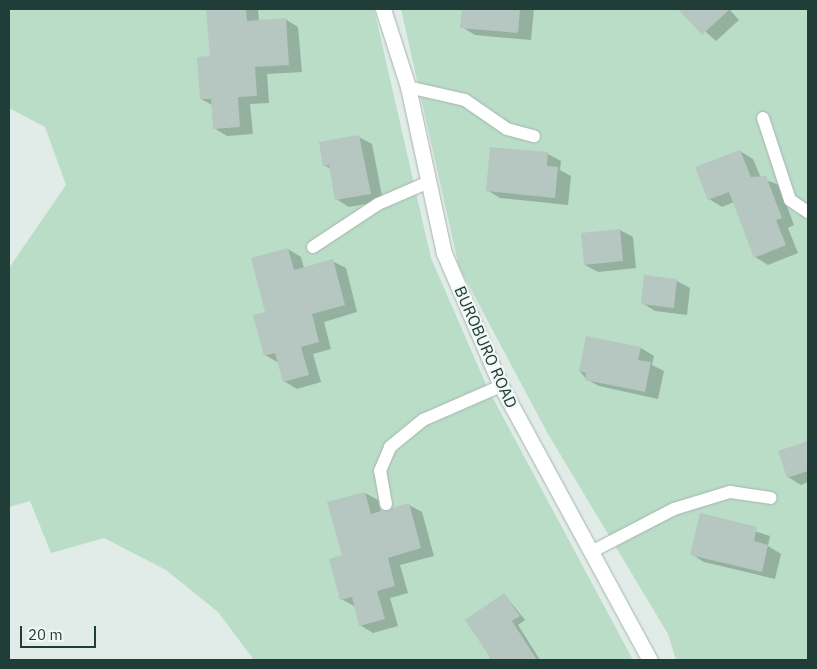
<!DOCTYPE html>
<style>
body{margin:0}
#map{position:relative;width:817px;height:669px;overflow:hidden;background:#e1ece8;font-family:"IBM Plex Sans",sans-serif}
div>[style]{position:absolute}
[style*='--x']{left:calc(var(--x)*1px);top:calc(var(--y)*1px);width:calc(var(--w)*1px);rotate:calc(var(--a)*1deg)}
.green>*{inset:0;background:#b9ddc7}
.shadow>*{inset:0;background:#0003}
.building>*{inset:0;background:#b6c6c1}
.roads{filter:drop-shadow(0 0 1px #a4b4b0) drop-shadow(0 0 1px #a4b4b0)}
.lane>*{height:12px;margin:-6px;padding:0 6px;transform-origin:6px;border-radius:6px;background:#fff}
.street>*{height:15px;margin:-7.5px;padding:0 7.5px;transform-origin:7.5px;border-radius:7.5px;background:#fff}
span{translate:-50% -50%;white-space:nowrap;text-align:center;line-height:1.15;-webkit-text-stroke:4.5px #f1f8f5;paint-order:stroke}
.street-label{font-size:16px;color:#213d38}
.frame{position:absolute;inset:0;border:10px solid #213d38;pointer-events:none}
.scale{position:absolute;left:20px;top:626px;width:76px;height:22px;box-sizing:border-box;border:2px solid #213d38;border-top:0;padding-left:6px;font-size:15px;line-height:18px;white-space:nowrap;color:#213d38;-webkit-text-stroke:4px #f1f8f5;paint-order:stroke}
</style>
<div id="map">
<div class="green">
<div style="clip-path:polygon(9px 9px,374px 9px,431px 258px,488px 389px,633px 660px,254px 660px,218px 612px,166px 570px,104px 538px,51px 553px,30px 501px,9px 507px,9px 268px,66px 185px,45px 127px,9px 108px)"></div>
<div style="clip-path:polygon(401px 9px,808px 9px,808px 660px,676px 660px,668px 634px,548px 434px,459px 267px)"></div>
</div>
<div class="shadow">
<div style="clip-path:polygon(208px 9px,258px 9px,259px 21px,285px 19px,298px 27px,302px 72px,267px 74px,269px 103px,250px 104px,253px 134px,227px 136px,214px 128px,212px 105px,201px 99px,211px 57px)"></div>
<div style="clip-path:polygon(464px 9px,534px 9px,531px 40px,475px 35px,462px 27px)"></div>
<div style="clip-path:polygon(680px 9px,729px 9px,739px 20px,716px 41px)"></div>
<div style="clip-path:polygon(359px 137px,372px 144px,383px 201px,349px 207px,336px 199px,331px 169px,324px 165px)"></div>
<div style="clip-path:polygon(740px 151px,753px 159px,761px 178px,779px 185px,794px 225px,788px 228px,798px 253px,768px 265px,755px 257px,734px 202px,722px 207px,709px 199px)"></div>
<div style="clip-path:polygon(548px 154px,561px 161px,560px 170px,571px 176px,568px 205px,500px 198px,487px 190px)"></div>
<div style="clip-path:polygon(620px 230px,633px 237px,636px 268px,598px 272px,585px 265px)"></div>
<div style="clip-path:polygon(288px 249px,301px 257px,304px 268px,332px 261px,346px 268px,357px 312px,324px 322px,331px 349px,313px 354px,321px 382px,297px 389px,284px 381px,279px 363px,265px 355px,267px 313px)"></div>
<div style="clip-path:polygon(645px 277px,677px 281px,690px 288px,687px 315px,655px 311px,642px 303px)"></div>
<div style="clip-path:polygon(587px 337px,641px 348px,654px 356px,652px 365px,664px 371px,658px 399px,599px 386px,586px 379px,580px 371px)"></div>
<div style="clip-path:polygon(808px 443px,808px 482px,801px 485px,788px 477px,780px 452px)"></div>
<div style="clip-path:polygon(365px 493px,378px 500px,381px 512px,409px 505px,422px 512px,434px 556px,400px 565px,408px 593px,390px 598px,398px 626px,373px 633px,360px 625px,356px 607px,341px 599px,344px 556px)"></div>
<div style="clip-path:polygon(701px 514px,770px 536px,768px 546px,781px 554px,775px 579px,704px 562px,691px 554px)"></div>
<div style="clip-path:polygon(504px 594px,525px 620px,518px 625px,540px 660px,487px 660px,492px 657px)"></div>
</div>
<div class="building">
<div style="clip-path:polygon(206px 9px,246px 9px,247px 21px,286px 18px,289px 65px,255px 67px,257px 96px,238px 97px,240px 127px,213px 129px,211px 99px,200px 99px,197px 57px,210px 56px)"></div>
<div style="clip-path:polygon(462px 9px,520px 9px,518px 33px,460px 28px)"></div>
<div style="clip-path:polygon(678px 9px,730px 9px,702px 35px)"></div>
<div style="clip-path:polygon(359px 135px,371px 194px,335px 200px,329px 165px,323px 166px,319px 142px)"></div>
<div style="clip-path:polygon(490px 147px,548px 152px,547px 166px,558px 167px,555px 198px,486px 191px)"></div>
<div style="clip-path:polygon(740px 150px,751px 177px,766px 176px,782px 218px,776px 220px,786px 245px,754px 258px,729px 192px,708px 200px,695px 167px)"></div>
<div style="clip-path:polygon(620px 229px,623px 261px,584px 265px,581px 233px)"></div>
<div style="clip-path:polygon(288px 248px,294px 270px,333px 259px,345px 305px,312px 314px,319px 342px,301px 347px,309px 375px,283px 382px,275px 353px,264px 356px,253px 315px,265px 312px,251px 258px)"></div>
<div style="clip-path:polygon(644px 275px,677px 279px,674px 308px,641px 304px)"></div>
<div style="clip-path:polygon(586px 336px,641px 347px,638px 360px,651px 362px,645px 392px,585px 380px,586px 373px,579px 371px)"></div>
<div style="clip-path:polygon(808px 441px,808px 471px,787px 478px,778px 451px)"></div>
<div style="clip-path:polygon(365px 492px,371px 514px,409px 503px,421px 548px,388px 558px,395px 586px,377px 591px,385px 619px,359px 626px,352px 597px,340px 600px,329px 559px,342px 555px,327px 502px)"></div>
<div style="clip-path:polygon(700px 513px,757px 527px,754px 541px,768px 545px,762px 572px,690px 555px)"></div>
<div style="clip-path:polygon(504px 593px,520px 616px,512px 621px,537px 660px,492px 660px,465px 620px)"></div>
</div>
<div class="roads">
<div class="lane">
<div style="--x:408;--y:87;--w:58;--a:12.8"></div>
<div style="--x:465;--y:100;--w:51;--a:34.6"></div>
<div style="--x:507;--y:129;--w:28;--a:15"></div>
<div style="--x:763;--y:118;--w:86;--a:71.8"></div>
<div style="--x:790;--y:200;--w:22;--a:34"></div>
<div style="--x:313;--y:247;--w:78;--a:-33.5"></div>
<div style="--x:378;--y:204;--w:56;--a:-23.3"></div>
<div style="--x:386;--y:504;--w:34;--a:-100"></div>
<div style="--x:380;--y:471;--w:26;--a:-67"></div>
<div style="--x:390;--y:447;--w:43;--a:-39.3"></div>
<div style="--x:423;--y:420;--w:85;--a:-23.6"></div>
<div style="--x:593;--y:551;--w:91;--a:-27.4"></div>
<div style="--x:674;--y:509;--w:59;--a:-16.9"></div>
<div style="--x:730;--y:492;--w:41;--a:8.3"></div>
</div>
<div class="street">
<div style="--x:383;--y:9;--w:82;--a:72.2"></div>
<div style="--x:408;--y:87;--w:170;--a:77.8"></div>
<div style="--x:444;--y:253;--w:145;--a:66.8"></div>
<div style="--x:501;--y:386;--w:312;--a:61.5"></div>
</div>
</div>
<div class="street-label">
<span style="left:486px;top:347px;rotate:66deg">BUROBURO ROAD</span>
</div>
<div class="frame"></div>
<div class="scale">20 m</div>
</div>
